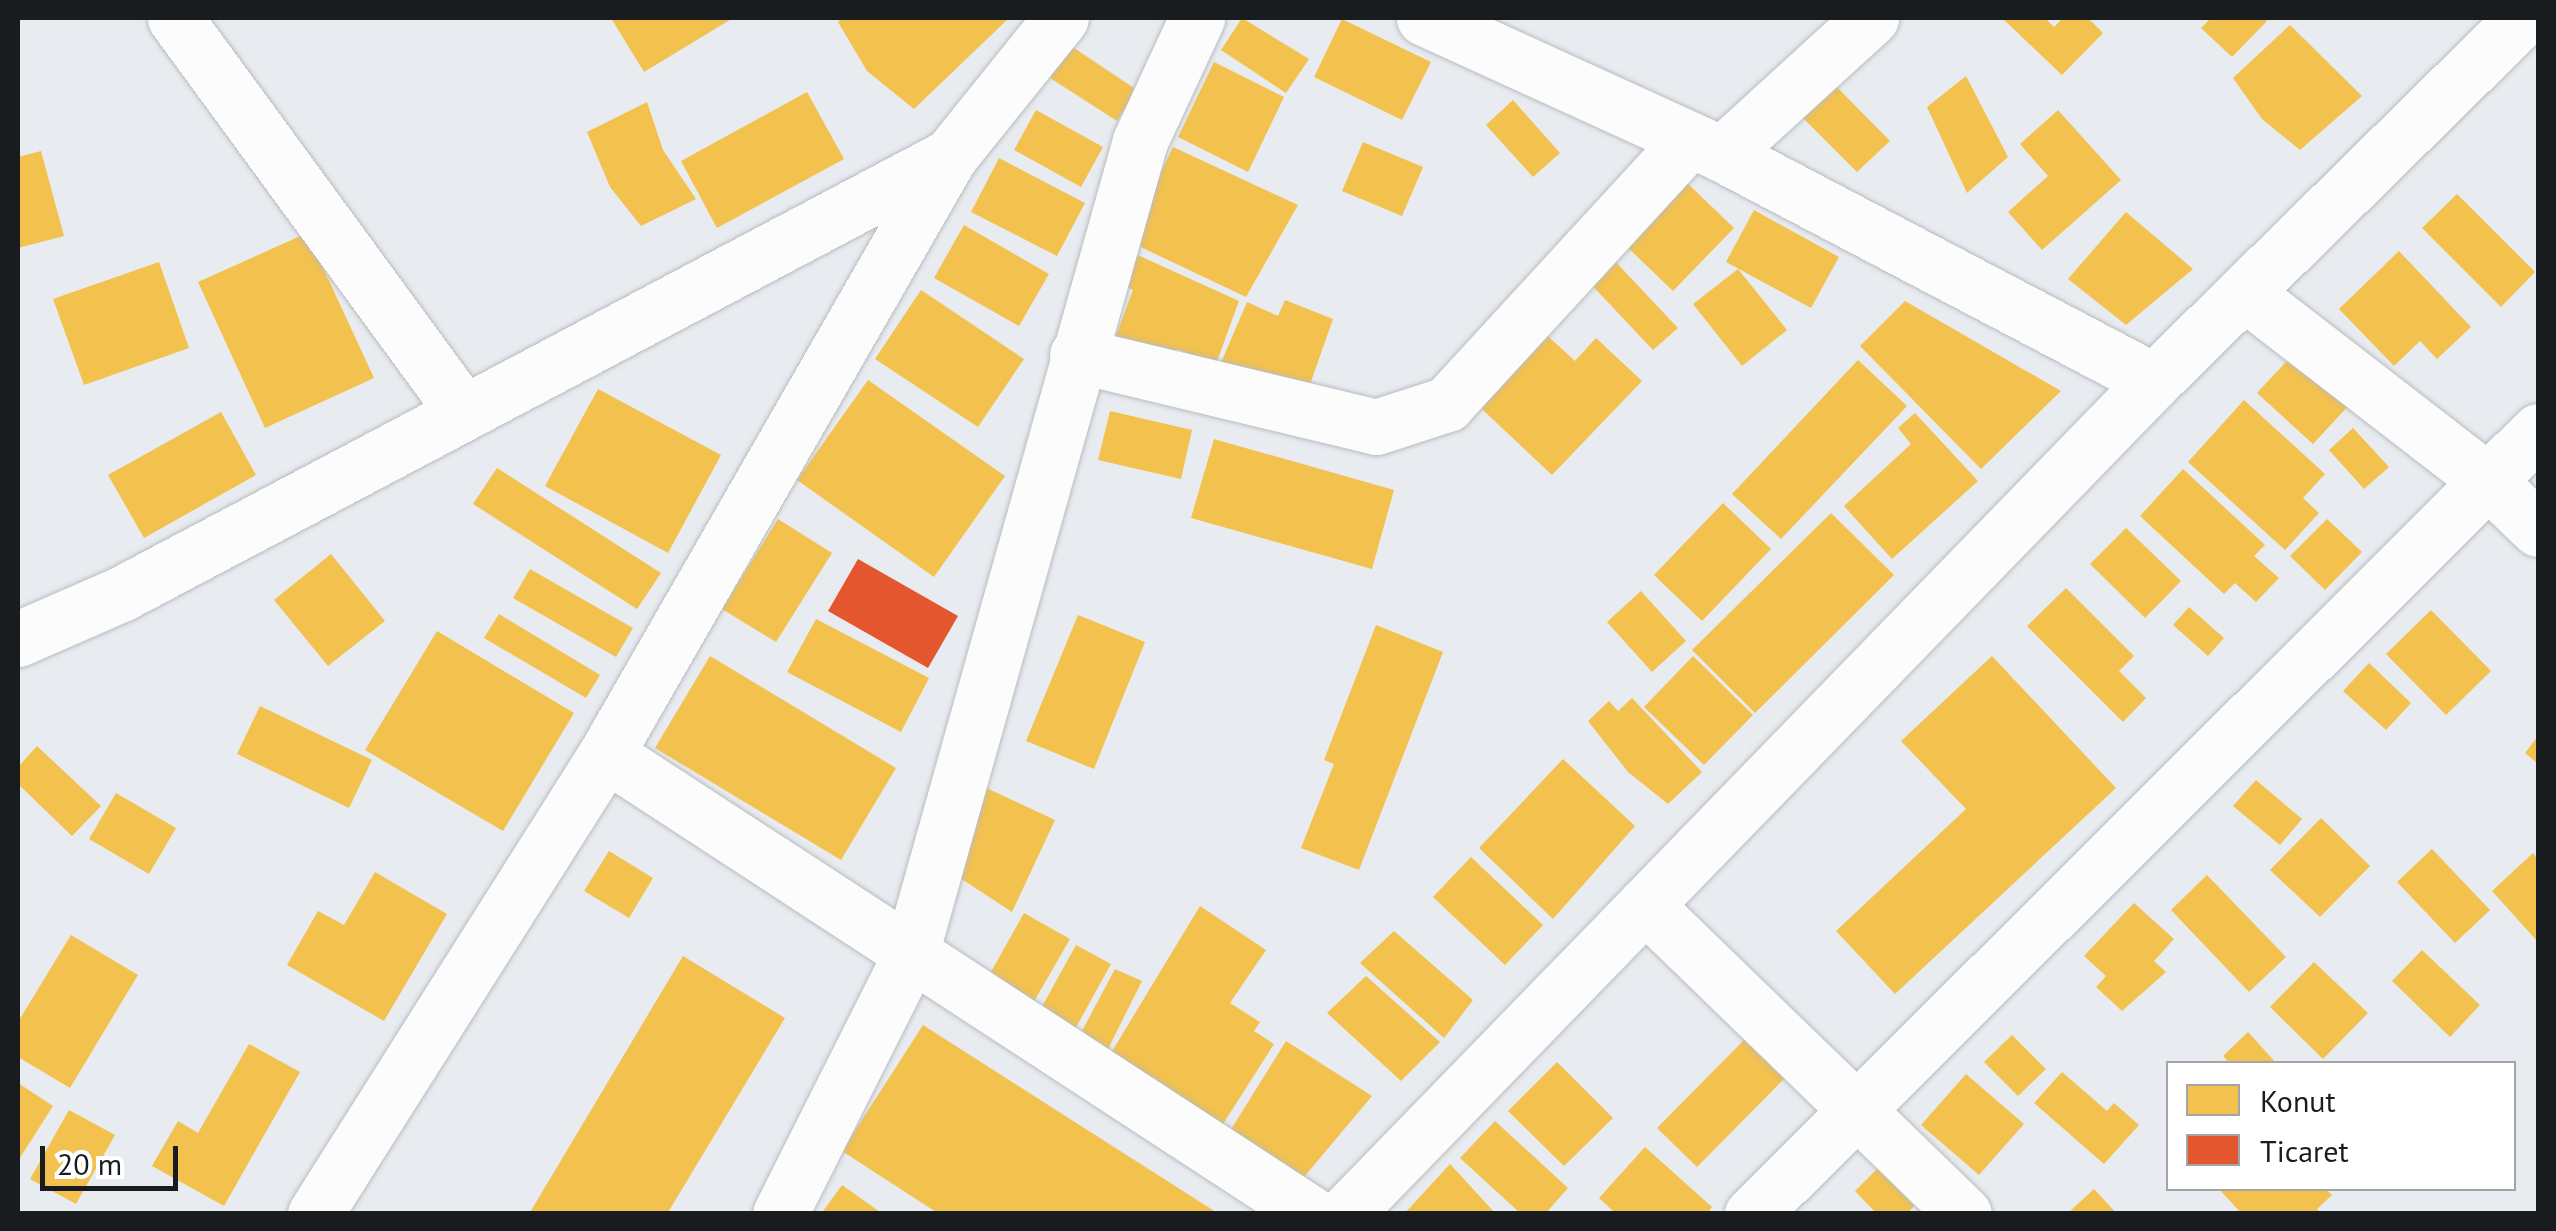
<!DOCTYPE html>
<style>
body{margin:0}
#map{position:relative;width:2556px;height:1231px;overflow:hidden;background:#e8ecf0;font-family:"PT Sans",sans-serif}
div>[style]{position:absolute}
[style*='--x']{left:calc(var(--x)*1px);top:calc(var(--y)*1px);width:calc(var(--w)*1px);rotate:calc(var(--a)*1deg)}
.homes>*{inset:0;background:#f2c14e}
.shops>*{inset:0;background:#e4572e}
.roads{filter:drop-shadow(0 0 2px #b9bcbf) drop-shadow(0 0 2px #b9bcbf)}
.minor>*{height:55px;margin:-27.5px;padding:0 27.5px;transform-origin:27.5px;border-radius:27.5px;background:#fcfcfd}
span{translate:-50% -50%;white-space:nowrap;text-align:center;line-height:1.15;-webkit-text-stroke:10px #fff;paint-order:stroke}
.frame{position:absolute;inset:0;border:20px solid #191c1e;pointer-events:none}
.legend{position:absolute;left:2166px;top:1061px;width:350px;height:130px;box-sizing:border-box;background:#fff;border:2px solid #a3a4a5;margin:0;padding:12px 18px;list-style:none;font-size:30px;color:#191c1e}
.legend li{display:flex;align-items:center;gap:20px;height:50px}
.legend b{width:50px;border:2px solid #a3a4a5}
.scale{position:absolute;left:40px;top:1146px;width:138px;height:45px;box-sizing:border-box;border:5px solid #191c1e;border-top:0;padding-left:12px;font-size:30px;line-height:35px;white-space:nowrap;color:#191c1e;-webkit-text-stroke:8px #fff;paint-order:stroke}
</style>
<div id="map">
<div class="homes">
<div style="clip-path:polygon(611px 18px,733px 18px,644px 72px)"></div>
<div style="clip-path:polygon(842px 18px,1009px 18px,914px 109px,867px 71px,838px 22px)"></div>
<div style="clip-path:polygon(1242px 18px,1309px 59px,1286px 93px,1221px 50px)"></div>
<div style="clip-path:polygon(2002px 18px,2045px 18px,2054px 27px,2063px 18px,2088px 18px,2103px 33px,2062px 75px)"></div>
<div style="clip-path:polygon(2211px 18px,2263px 18px,2267px 21px,2232px 57px,2201px 28px)"></div>
<div style="clip-path:polygon(1342px 19px,1431px 62px,1402px 120px,1314px 77px)"></div>
<div style="clip-path:polygon(2290px 25px,2362px 96px,2300px 150px,2262px 119px,2233px 78px)"></div>
<div style="clip-path:polygon(1068px 44px,1137px 90px,1117px 121px,1047px 76px)"></div>
<div style="clip-path:polygon(1214px 62px,1284px 97px,1248px 172px,1178px 137px)"></div>
<div style="clip-path:polygon(1966px 76px,2008px 157px,1967px 193px,1927px 107px)"></div>
<div style="clip-path:polygon(1834px 84px,1890px 141px,1857px 172px,1801px 116px)"></div>
<div style="clip-path:polygon(807px 92px,844px 159px,717px 228px,681px 161px)"></div>
<div style="clip-path:polygon(1513px 100px,1560px 153px,1533px 177px,1486px 125px)"></div>
<div style="clip-path:polygon(647px 102px,663px 150px,696px 199px,641px 226px,610px 187px,587px 132px)"></div>
<div style="clip-path:polygon(1036px 110px,1103px 147px,1081px 187px,1014px 150px)"></div>
<div style="clip-path:polygon(2058px 110px,2121px 180px,2042px 250px,2008px 212px,2048px 176px,2020px 144px)"></div>
<div style="clip-path:polygon(1363px 142px,1423px 167px,1402px 216px,1342px 191px)"></div>
<div style="clip-path:polygon(1173px 147px,1298px 205px,1246px 297px,1128px 241px)"></div>
<div style="clip-path:polygon(41px 151px,64px 236px,18px 248px,18px 157px)"></div>
<div style="clip-path:polygon(999px 158px,1085px 203px,1057px 256px,971px 212px)"></div>
<div style="clip-path:polygon(1684px 180px,1734px 228px,1673px 291px,1623px 243px)"></div>
<div style="clip-path:polygon(2457px 194px,2535px 272px,2501px 307px,2422px 228px)"></div>
<div style="clip-path:polygon(1754px 210px,1839px 257px,1811px 308px,1726px 262px)"></div>
<div style="clip-path:polygon(2126px 212px,2193px 269px,2126px 325px,2068px 279px)"></div>
<div style="clip-path:polygon(964px 225px,1049px 274px,1019px 326px,934px 278px)"></div>
<div style="clip-path:polygon(307px 233px,374px 378px,265px 428px,198px 282px)"></div>
<div style="clip-path:polygon(2399px 251px,2471px 327px,2437px 359px,2420px 341px,2394px 366px,2339px 309px)"></div>
<div style="clip-path:polygon(1131px 252px,1239px 301px,1216px 364px,1177px 349px,1172px 366px,1111px 349px,1133px 290px,1121px 285px)"></div>
<div style="clip-path:polygon(1610px 256px,1678px 328px,1653px 350px,1585px 278px)"></div>
<div style="clip-path:polygon(159px 262px,189px 348px,84px 385px,53px 299px)"></div>
<div style="clip-path:polygon(1738px 269px,1787px 330px,1742px 366px,1693px 304px)"></div>
<div style="clip-path:polygon(921px 290px,1024px 359px,978px 427px,875px 359px)"></div>
<div style="clip-path:polygon(1285px 300px,1333px 319px,1307px 393px,1220px 365px,1247px 302px,1278px 316px)"></div>
<div style="clip-path:polygon(1905px 301px,2061px 391px,1981px 469px,1860px 346px)"></div>
<div style="clip-path:polygon(1538px 327px,1575px 361px,1596px 338px,1642px 381px,1552px 475px,1470px 398px)"></div>
<div style="clip-path:polygon(2297px 350px,2352px 402px,2313px 444px,2257px 393px)"></div>
<div style="clip-path:polygon(1858px 360px,1907px 406px,1781px 539px,1732px 494px)"></div>
<div style="clip-path:polygon(868px 380px,1005px 476px,934px 577px,797px 480px)"></div>
<div style="clip-path:polygon(598px 389px,721px 455px,668px 553px,545px 486px)"></div>
<div style="clip-path:polygon(2244px 400px,2325px 474px,2303px 498px,2319px 513px,2285px 550px,2188px 462px)"></div>
<div style="clip-path:polygon(1110px 411px,1192px 430px,1181px 479px,1098px 460px)"></div>
<div style="clip-path:polygon(221px 412px,256px 475px,144px 538px,108px 475px)"></div>
<div style="clip-path:polygon(1915px 413px,1978px 481px,1892px 559px,1844px 506px,1911px 444px,1898px 428px)"></div>
<div style="clip-path:polygon(2353px 428px,2389px 467px,2364px 489px,2329px 450px)"></div>
<div style="clip-path:polygon(1214px 439px,1394px 490px,1372px 569px,1191px 518px)"></div>
<div style="clip-path:polygon(497px 468px,661px 573px,637px 609px,473px 504px)"></div>
<div style="clip-path:polygon(2183px 469px,2265px 545px,2254px 556px,2279px 578px,2256px 602px,2235px 583px,2224px 594px,2140px 516px)"></div>
<div style="clip-path:polygon(1723px 503px,1771px 549px,1702px 621px,1654px 575px)"></div>
<div style="clip-path:polygon(1831px 513px,1894px 575px,1755px 713px,1692px 650px)"></div>
<div style="clip-path:polygon(778px 519px,832px 553px,776px 642px,722px 609px)"></div>
<div style="clip-path:polygon(2327px 519px,2362px 552px,2325px 590px,2290px 556px)"></div>
<div style="clip-path:polygon(2126px 528px,2181px 581px,2145px 618px,2090px 564px)"></div>
<div style="clip-path:polygon(331px 554px,385px 621px,328px 666px,274px 600px)"></div>
<div style="clip-path:polygon(530px 569px,633px 628px,616px 657px,513px 598px)"></div>
<div style="clip-path:polygon(2066px 588px,2134px 656px,2119px 671px,2146px 698px,2123px 722px,2027px 626px)"></div>
<div style="clip-path:polygon(1641px 591px,1686px 641px,1652px 672px,1607px 622px)"></div>
<div style="clip-path:polygon(2189px 607px,2224px 638px,2208px 656px,2173px 625px)"></div>
<div style="clip-path:polygon(2431px 610px,2491px 671px,2446px 715px,2386px 654px)"></div>
<div style="clip-path:polygon(499px 614px,600px 675px,586px 698px,484px 638px)"></div>
<div style="clip-path:polygon(1078px 615px,1145px 642px,1094px 769px,1026px 741px)"></div>
<div style="clip-path:polygon(816px 619px,929px 678px,901px 732px,787px 672px)"></div>
<div style="clip-path:polygon(1376px 625px,1443px 652px,1359px 870px,1301px 848px,1334px 764px,1324px 760px)"></div>
<div style="clip-path:polygon(437px 631px,574px 713px,503px 831px,365px 750px)"></div>
<div style="clip-path:polygon(710px 656px,896px 768px,841px 860px,655px 748px)"></div>
<div style="clip-path:polygon(1693px 656px,1753px 715px,1704px 765px,1644px 707px)"></div>
<div style="clip-path:polygon(1992px 656px,2116px 788px,1895px 994px,1836px 931px,1966px 809px,1901px 741px)"></div>
<div style="clip-path:polygon(2369px 663px,2411px 703px,2386px 730px,2343px 691px)"></div>
<div style="clip-path:polygon(1632px 698px,1702px 772px,1668px 804px,1628px 772px,1588px 721px,1609px 701px,1618px 711px)"></div>
<div style="clip-path:polygon(260px 706px,372px 760px,349px 808px,237px 754px)"></div>
<div style="clip-path:polygon(2538px 736px,2538px 764px,2525px 753px)"></div>
<div style="clip-path:polygon(37px 746px,101px 806px,72px 836px,18px 784px,18px 767px)"></div>
<div style="clip-path:polygon(1563px 759px,1635px 826px,1553px 919px,1479px 848px)"></div>
<div style="clip-path:polygon(2256px 780px,2302px 819px,2280px 845px,2233px 806px)"></div>
<div style="clip-path:polygon(978px 784px,1055px 820px,1012px 912px,960px 878px)"></div>
<div style="clip-path:polygon(116px 793px,176px 828px,149px 874px,89px 839px)"></div>
<div style="clip-path:polygon(2321px 818px,2370px 866px,2320px 917px,2270px 870px)"></div>
<div style="clip-path:polygon(2432px 849px,2490px 910px,2455px 943px,2397px 882px)"></div>
<div style="clip-path:polygon(609px 851px,653px 878px,629px 918px,584px 891px)"></div>
<div style="clip-path:polygon(2533px 853px,2538px 859px,2538px 942px,2492px 891px)"></div>
<div style="clip-path:polygon(1471px 857px,1543px 925px,1505px 965px,1433px 897px)"></div>
<div style="clip-path:polygon(375px 872px,447px 914px,384px 1021px,287px 965px,318px 911px,344px 925px)"></div>
<div style="clip-path:polygon(2207px 875px,2286px 957px,2249px 992px,2171px 910px)"></div>
<div style="clip-path:polygon(2134px 903px,2174px 939px,2154px 961px,2166px 972px,2122px 1011px,2096px 987px,2106px 976px,2084px 956px)"></div>
<div style="clip-path:polygon(1200px 906px,1266px 950px,1230px 1003px,1260px 1022px,1254px 1031px,1274px 1044px,1216px 1135px,1111px 1053px)"></div>
<div style="clip-path:polygon(1024px 913px,1070px 939px,1032px 1005px,987px 979px)"></div>
<div style="clip-path:polygon(1394px 931px,1473px 1000px,1444px 1038px,1360px 963px)"></div>
<div style="clip-path:polygon(71px 935px,138px 975px,70px 1088px,18px 1057px,18px 1022px)"></div>
<div style="clip-path:polygon(1076px 945px,1111px 964px,1074px 1031px,1039px 1012px)"></div>
<div style="clip-path:polygon(2422px 950px,2480px 1005px,2450px 1037px,2392px 981px)"></div>
<div style="clip-path:polygon(683px 956px,785px 1018px,667px 1214px,529px 1214px)"></div>
<div style="clip-path:polygon(2314px 962px,2368px 1013px,2323px 1059px,2270px 1007px)"></div>
<div style="clip-path:polygon(1115px 969px,1142px 981px,1107px 1051px,1082px 1031px)"></div>
<div style="clip-path:polygon(1366px 976px,1440px 1042px,1401px 1081px,1327px 1013px)"></div>
<div style="clip-path:polygon(923px 1025px,1219px 1214px,939px 1214px,842px 1151px)"></div>
<div style="clip-path:polygon(2248px 1032px,2277px 1064px,2230px 1064px,2223px 1056px)"></div>
<div style="clip-path:polygon(2012px 1035px,2046px 1069px,2018px 1096px,1984px 1062px)"></div>
<div style="clip-path:polygon(1746px 1038px,1786px 1077px,1697px 1167px,1657px 1128px)"></div>
<div style="clip-path:polygon(1286px 1041px,1372px 1096px,1304px 1177px,1230px 1131px)"></div>
<div style="clip-path:polygon(249px 1044px,300px 1072px,224px 1206px,152px 1166px,178px 1121px,198px 1133px)"></div>
<div style="clip-path:polygon(1557px 1062px,1613px 1118px,1564px 1166px,1508px 1111px)"></div>
<div style="clip-path:polygon(2062px 1072px,2107px 1111px,2114px 1103px,2139px 1125px,2104px 1164px,2034px 1103px)"></div>
<div style="clip-path:polygon(1966px 1074px,2024px 1124px,1979px 1175px,1921px 1125px)"></div>
<div style="clip-path:polygon(18px 1083px,53px 1106px,18px 1161px)"></div>
<div style="clip-path:polygon(69px 1110px,115px 1135px,76px 1204px,30px 1179px)"></div>
<div style="clip-path:polygon(1495px 1121px,1568px 1188px,1545px 1214px,1521px 1214px,1460px 1158px)"></div>
<div style="clip-path:polygon(1645px 1147px,1712px 1207px,1707px 1214px,1616px 1214px,1599px 1198px)"></div>
<div style="clip-path:polygon(1450px 1164px,1496px 1214px,1404px 1214px)"></div>
<div style="clip-path:polygon(1878px 1168px,1914px 1206px,1907px 1214px,1877px 1214px,1855px 1191px)"></div>
<div style="clip-path:polygon(842px 1185px,883px 1214px,821px 1214px)"></div>
<div style="clip-path:polygon(2218px 1188px,2325px 1188px,2332px 1195px,2317px 1209px,2322px 1214px,2242px 1214px)"></div>
<div style="clip-path:polygon(2094px 1189px,2117px 1214px,2067px 1214px)"></div>
</div>
<div class="shops">
<div style="clip-path:polygon(858px 559px,958px 616px,928px 668px,828px 611px)"></div>
</div>
<div class="roads">
<div class="minor">
<div style="--x:175;--y:18;--w:488;--a:53.8"></div>
<div style="--x:1424;--y:18;--w:328;--a:24.5"></div>
<div style="--x:1722;--y:154;--w:488;--a:27.7"></div>
<div style="--x:1722;--y:154;--w:202;--a:-42.4"></div>
<div style="--x:2246;--y:294;--w:306;--a:37.7"></div>
<div style="--x:2488;--y:481;--w:69;--a:43.8"></div>
<div style="--x:1077;--y:355;--w:308;--a:13.5"></div>
<div style="--x:1376;--y:427;--w:75;--a:-17.9"></div>
<div style="--x:1447;--y:404;--w:356;--a:-47.4"></div>
<div style="--x:18;--y:639;--w:112;--a:-23.6"></div>
<div style="--x:121;--y:594;--w:938;--a:-27.85"></div>
<div style="--x:606;--y:754;--w:842;--a:33.12"></div>
<div style="--x:1645;--y:905;--w:444;--a:44.1"></div>
<div style="--x:315;--y:1214;--w:544;--a:-57.68"></div>
<div style="--x:606;--y:754;--w:690;--a:-60.09"></div>
<div style="--x:950;--y:156;--w:177;--a:-51.2"></div>
<div style="--x:780;--y:1214;--w:292;--a:-63.3"></div>
<div style="--x:911;--y:953;--w:844;--a:-74.25"></div>
<div style="--x:1140;--y:141;--w:136;--a:-65.1"></div>
<div style="--x:1345;--y:1214;--w:1161;--a:-45.84"></div>
<div style="--x:2154;--y:381;--w:518;--a:-44.53"></div>
<div style="--x:1752;--y:1214;--w:1109;--a:-44.89"></div>
</div>
</div>
<div class="frame"></div>
<ul class="legend">
<li><b style="height:28px;background:#f2c14e"></b>Konut</li>
<li><b style="height:28px;background:#e4572e"></b>Ticaret</li>
</ul>
<div class="scale">20 m</div>
</div>
